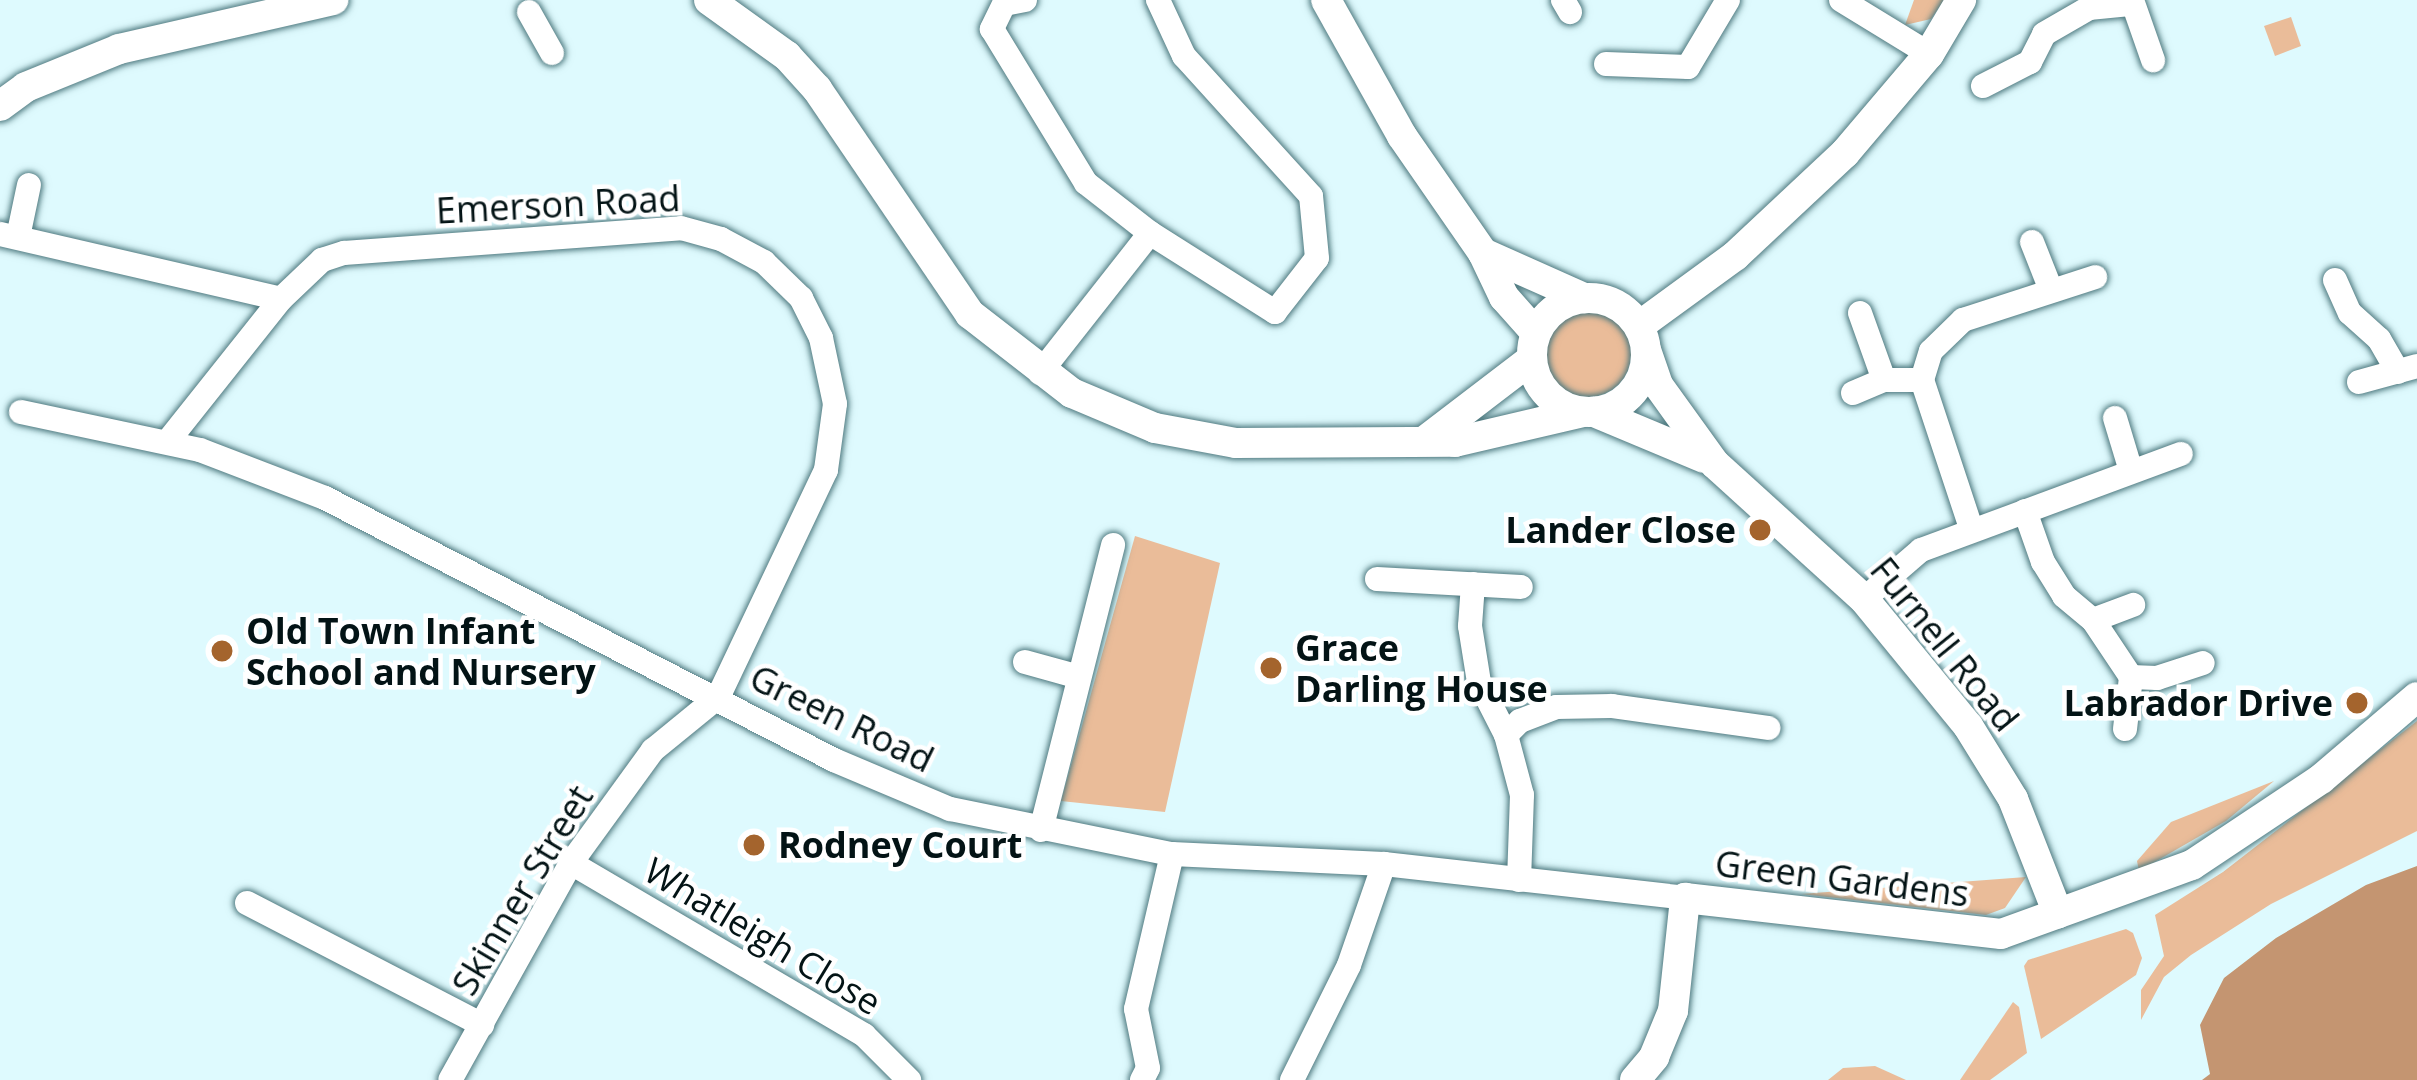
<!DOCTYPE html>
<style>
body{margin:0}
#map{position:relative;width:2417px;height:1080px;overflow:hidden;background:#defafe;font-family:"Open Sans",sans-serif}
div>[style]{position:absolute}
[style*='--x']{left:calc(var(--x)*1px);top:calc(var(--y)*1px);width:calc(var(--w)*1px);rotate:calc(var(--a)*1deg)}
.green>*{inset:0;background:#eabc99}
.round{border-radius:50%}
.water>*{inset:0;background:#c49571}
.roads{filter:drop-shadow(0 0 3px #4e797f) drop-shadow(0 0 3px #4e797f)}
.minor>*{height:24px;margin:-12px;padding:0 12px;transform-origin:12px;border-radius:12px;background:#fff}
.tertiary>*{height:30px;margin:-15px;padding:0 15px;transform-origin:15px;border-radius:15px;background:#fff}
.tertiary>.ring{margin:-15px;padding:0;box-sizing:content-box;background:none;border:30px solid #fff;border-radius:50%}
.dots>*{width:33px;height:33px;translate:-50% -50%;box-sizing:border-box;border:6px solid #fff;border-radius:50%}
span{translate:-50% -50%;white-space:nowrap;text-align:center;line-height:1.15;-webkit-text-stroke:9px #fff;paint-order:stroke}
.street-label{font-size:36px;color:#031315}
.poi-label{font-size:36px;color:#031315;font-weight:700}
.right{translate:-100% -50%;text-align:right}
.left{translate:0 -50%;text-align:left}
</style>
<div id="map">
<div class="green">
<div style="clip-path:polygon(1914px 0,1944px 0,1931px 19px,1905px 25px)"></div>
<div style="clip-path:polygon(2291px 17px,2301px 46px,2275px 56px,2264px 26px)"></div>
<div class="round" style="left:1545px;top:311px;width:86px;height:86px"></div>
<div style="clip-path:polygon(1135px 536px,1220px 563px,1165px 812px,1061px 801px)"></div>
<div style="clip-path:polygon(2417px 721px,2417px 831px,2271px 904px,2191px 955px,2164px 977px,2141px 1020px,2141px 990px,2164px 956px,2155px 915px,2223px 872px)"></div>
<div style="clip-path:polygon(2274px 781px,2226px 821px,2139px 871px,2137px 861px,2171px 822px)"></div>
<div style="clip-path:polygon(2026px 877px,2005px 908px,1986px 915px,1801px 894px)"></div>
<div style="clip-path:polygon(2126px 929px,2133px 933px,2142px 958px,2136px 975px,2041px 1039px,2024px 966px,2028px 960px)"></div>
<div style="clip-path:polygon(2013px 1002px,2019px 1007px,2027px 1053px,1990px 1080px,1960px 1080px)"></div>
<div style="clip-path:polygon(1875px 1066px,1906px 1080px,1828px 1080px,1843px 1068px)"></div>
</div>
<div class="water">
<div style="clip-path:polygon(2417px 866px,2417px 1080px,2202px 1080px,2210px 1074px,2200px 1025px,2224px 978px,2276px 938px,2366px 885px)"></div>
</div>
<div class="roads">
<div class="minor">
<div style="--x:1025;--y:0;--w:21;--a:169"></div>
<div style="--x:1004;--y:4;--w:28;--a:116"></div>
<div style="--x:992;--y:29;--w:180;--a:58.6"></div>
<div style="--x:1086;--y:183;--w:81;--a:38"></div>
<div style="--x:1150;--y:233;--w:148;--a:32.3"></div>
<div style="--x:1275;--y:312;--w:68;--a:-52.1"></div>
<div style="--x:1317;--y:258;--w:62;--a:-95.5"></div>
<div style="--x:1311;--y:196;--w:189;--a:-132.2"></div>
<div style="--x:1184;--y:56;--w:62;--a:-114.9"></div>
<div style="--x:1563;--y:0;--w:14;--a:60"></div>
<div style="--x:1841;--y:0;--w:103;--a:31.5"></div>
<div style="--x:2132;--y:0;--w:64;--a:70.7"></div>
<div style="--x:529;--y:12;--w:47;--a:60.7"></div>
<div style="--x:1606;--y:64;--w:82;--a:2.1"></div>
<div style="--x:1688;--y:67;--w:78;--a:-59.2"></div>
<div style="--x:1983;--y:86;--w:53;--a:-27.1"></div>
<div style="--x:2030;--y:62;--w:31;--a:-63"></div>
<div style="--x:2044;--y:34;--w:52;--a:-30"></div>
<div style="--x:2089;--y:8;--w:41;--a:-5.6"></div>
<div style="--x:0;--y:234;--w:288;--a:13"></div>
<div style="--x:18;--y:237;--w:53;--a:-78.1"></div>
<div style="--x:2032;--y:242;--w:52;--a:68.4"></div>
<div style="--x:2335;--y:280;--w:36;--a:66"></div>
<div style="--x:2350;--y:313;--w:39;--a:42"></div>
<div style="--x:2379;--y:339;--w:38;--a:60"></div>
<div style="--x:1860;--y:313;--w:71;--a:70.3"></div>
<div style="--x:1884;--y:380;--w:38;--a:0"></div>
<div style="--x:1040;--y:373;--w:178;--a:-51.8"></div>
<div style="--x:2359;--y:382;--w:60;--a:-15.4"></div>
<div style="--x:1853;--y:393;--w:34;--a:-23"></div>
<div style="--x:21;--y:412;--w:183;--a:12"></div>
<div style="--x:200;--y:450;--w:134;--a:21"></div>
<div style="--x:325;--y:498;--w:572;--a:27.24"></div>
<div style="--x:834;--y:760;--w:126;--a:22.9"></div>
<div style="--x:950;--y:809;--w:227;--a:11.5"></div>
<div style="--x:1172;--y:854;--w:212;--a:2.7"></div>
<div style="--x:1384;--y:864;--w:303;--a:6.4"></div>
<div style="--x:2115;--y:418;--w:55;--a:73.2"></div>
<div style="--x:168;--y:441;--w:181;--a:-51.5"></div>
<div style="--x:281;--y:299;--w:57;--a:-43.6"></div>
<div style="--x:322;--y:260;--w:23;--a:-18"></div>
<div style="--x:344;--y:253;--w:338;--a:-4.2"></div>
<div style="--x:681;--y:228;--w:41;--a:15.4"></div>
<div style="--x:721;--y:239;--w:49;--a:28.1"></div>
<div style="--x:764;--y:262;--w:52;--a:44.2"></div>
<div style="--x:801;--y:298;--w:45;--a:63.4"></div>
<div style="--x:821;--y:338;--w:67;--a:78"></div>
<div style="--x:835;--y:404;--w:67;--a:97.8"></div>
<div style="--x:826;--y:470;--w:251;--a:115.4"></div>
<div style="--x:718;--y:697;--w:84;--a:140.8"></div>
<div style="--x:653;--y:750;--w:140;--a:126"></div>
<div style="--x:571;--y:863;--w:248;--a:119.1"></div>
<div style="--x:2025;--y:511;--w:54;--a:70.6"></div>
<div style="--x:2043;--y:562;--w:40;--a:58"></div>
<div style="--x:2064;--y:596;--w:38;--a:40"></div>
<div style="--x:2093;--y:620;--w:69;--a:56.3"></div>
<div style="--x:2131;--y:677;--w:26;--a:2"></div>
<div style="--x:2157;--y:678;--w:48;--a:-18.1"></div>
<div style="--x:1971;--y:528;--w:156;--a:-108.3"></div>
<div style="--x:1922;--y:380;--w:30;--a:-73"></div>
<div style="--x:1931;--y:351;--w:45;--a:-44.1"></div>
<div style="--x:1963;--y:320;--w:139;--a:-18"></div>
<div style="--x:1377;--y:579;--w:144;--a:3.2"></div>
<div style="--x:1473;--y:584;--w:42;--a:94.1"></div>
<div style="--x:1470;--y:626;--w:57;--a:80.9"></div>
<div style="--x:1479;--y:682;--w:59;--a:63"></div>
<div style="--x:1506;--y:735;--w:62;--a:75.1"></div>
<div style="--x:1522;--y:795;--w:85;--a:92"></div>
<div style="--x:1864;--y:599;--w:75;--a:-40.7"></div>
<div style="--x:1921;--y:550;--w:277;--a:-20.3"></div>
<div style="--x:2093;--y:620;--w:43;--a:-20.6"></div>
<div style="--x:1025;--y:662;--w:53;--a:15.4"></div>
<div style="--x:2125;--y:729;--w:52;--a:-83.4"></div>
<div style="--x:1506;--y:735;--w:20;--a:-45"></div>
<div style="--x:1520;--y:721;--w:39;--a:-21"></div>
<div style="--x:1556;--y:707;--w:56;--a:-1"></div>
<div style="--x:1612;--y:706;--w:158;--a:8"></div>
<div style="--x:1041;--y:830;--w:294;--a:-75.8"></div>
<div style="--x:571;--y:863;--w:340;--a:30.4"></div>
<div style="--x:864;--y:1035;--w:64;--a:45"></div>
<div style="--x:247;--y:903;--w:265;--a:27.4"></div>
<div style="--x:1142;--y:1080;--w:13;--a:-63"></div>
<div style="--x:1148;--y:1068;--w:60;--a:-101.5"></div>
<div style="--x:1136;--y:1009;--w:159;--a:-76.9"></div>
<div style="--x:1292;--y:1080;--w:128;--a:-63.6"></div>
<div style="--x:1349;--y:965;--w:107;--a:-70.9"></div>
</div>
<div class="tertiary">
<div style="--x:709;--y:0;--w:96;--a:35.7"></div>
<div style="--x:787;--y:56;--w:45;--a:47.7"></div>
<div style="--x:817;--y:89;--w:272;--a:55.8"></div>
<div style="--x:970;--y:314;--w:129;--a:37.8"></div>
<div style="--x:1072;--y:393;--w:90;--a:22.9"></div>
<div style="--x:1155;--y:428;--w:82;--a:10.5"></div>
<div style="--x:1236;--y:443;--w:219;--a:-0.3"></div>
<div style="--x:1455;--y:442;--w:131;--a:-13.2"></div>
<div style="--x:1326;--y:0;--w:156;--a:60.8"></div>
<div style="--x:1402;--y:136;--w:142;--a:55.3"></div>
<div style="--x:1483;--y:253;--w:49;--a:64.5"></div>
<div style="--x:1504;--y:297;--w:48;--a:48.4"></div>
<div style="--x:0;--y:106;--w:32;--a:-36"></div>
<div style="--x:26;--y:87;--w:100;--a:-22.2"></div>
<div style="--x:119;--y:49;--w:220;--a:-12.9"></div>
<div style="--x:1483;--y:253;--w:111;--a:24"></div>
<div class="ring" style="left:1532px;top:298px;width:84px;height:84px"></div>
<div style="--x:1639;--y:326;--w:119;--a:-36.1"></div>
<div style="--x:1735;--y:256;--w:151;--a:-43.1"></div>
<div style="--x:1845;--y:153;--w:130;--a:-49.7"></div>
<div style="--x:1929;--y:54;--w:63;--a:-59.3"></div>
<div style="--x:1646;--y:350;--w:37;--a:71"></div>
<div style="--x:1658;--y:385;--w:97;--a:54.2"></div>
<div style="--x:1715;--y:464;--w:201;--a:42.2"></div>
<div style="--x:1864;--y:599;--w:164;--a:50.7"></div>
<div style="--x:1968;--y:726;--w:86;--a:58.3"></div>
<div style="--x:2013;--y:799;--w:123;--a:68.6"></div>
<div style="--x:1594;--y:412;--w:119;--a:22.7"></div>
<div style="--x:1426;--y:440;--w:133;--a:-37.4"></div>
<div style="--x:1635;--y:1080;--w:30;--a:-50"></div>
<div style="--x:1654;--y:1057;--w:50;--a:-67.6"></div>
<div style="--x:1673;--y:1011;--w:114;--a:-83.9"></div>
<div style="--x:1685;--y:898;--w:318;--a:6.5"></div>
<div style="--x:2001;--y:934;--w:203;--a:-19.9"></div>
<div style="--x:2192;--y:865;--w:155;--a:-33.7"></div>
<div style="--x:2321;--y:779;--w:126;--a:-40.5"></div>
</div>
</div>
<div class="dots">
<div style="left:1760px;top:530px;background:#a4642d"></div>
<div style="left:222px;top:651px;background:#a4642d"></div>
<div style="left:1271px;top:668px;background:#a4642d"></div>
<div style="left:2357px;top:703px;background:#a4642d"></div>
<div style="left:754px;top:845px;background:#a4642d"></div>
</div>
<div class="street-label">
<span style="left:558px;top:204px;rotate:-3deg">Emerson Road</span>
<span style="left:1945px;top:644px;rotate:51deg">Furnell Road</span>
<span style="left:842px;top:718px;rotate:26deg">Green Road</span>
<span style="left:1842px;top:878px;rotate:7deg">Green Gardens</span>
<span style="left:522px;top:890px;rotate:-59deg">Skinner Street</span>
<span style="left:763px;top:936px;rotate:31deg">Whatleigh Close</span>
</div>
<div class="poi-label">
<span class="right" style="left:1736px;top:530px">Lander Close</span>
<span class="left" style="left:246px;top:651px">Old Town Infant<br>School and Nursery</span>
<span class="left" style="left:1295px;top:668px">Grace<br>Darling House</span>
<span class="right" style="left:2333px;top:703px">Labrador Drive</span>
<span class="left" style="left:778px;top:845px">Rodney Court</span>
</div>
</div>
